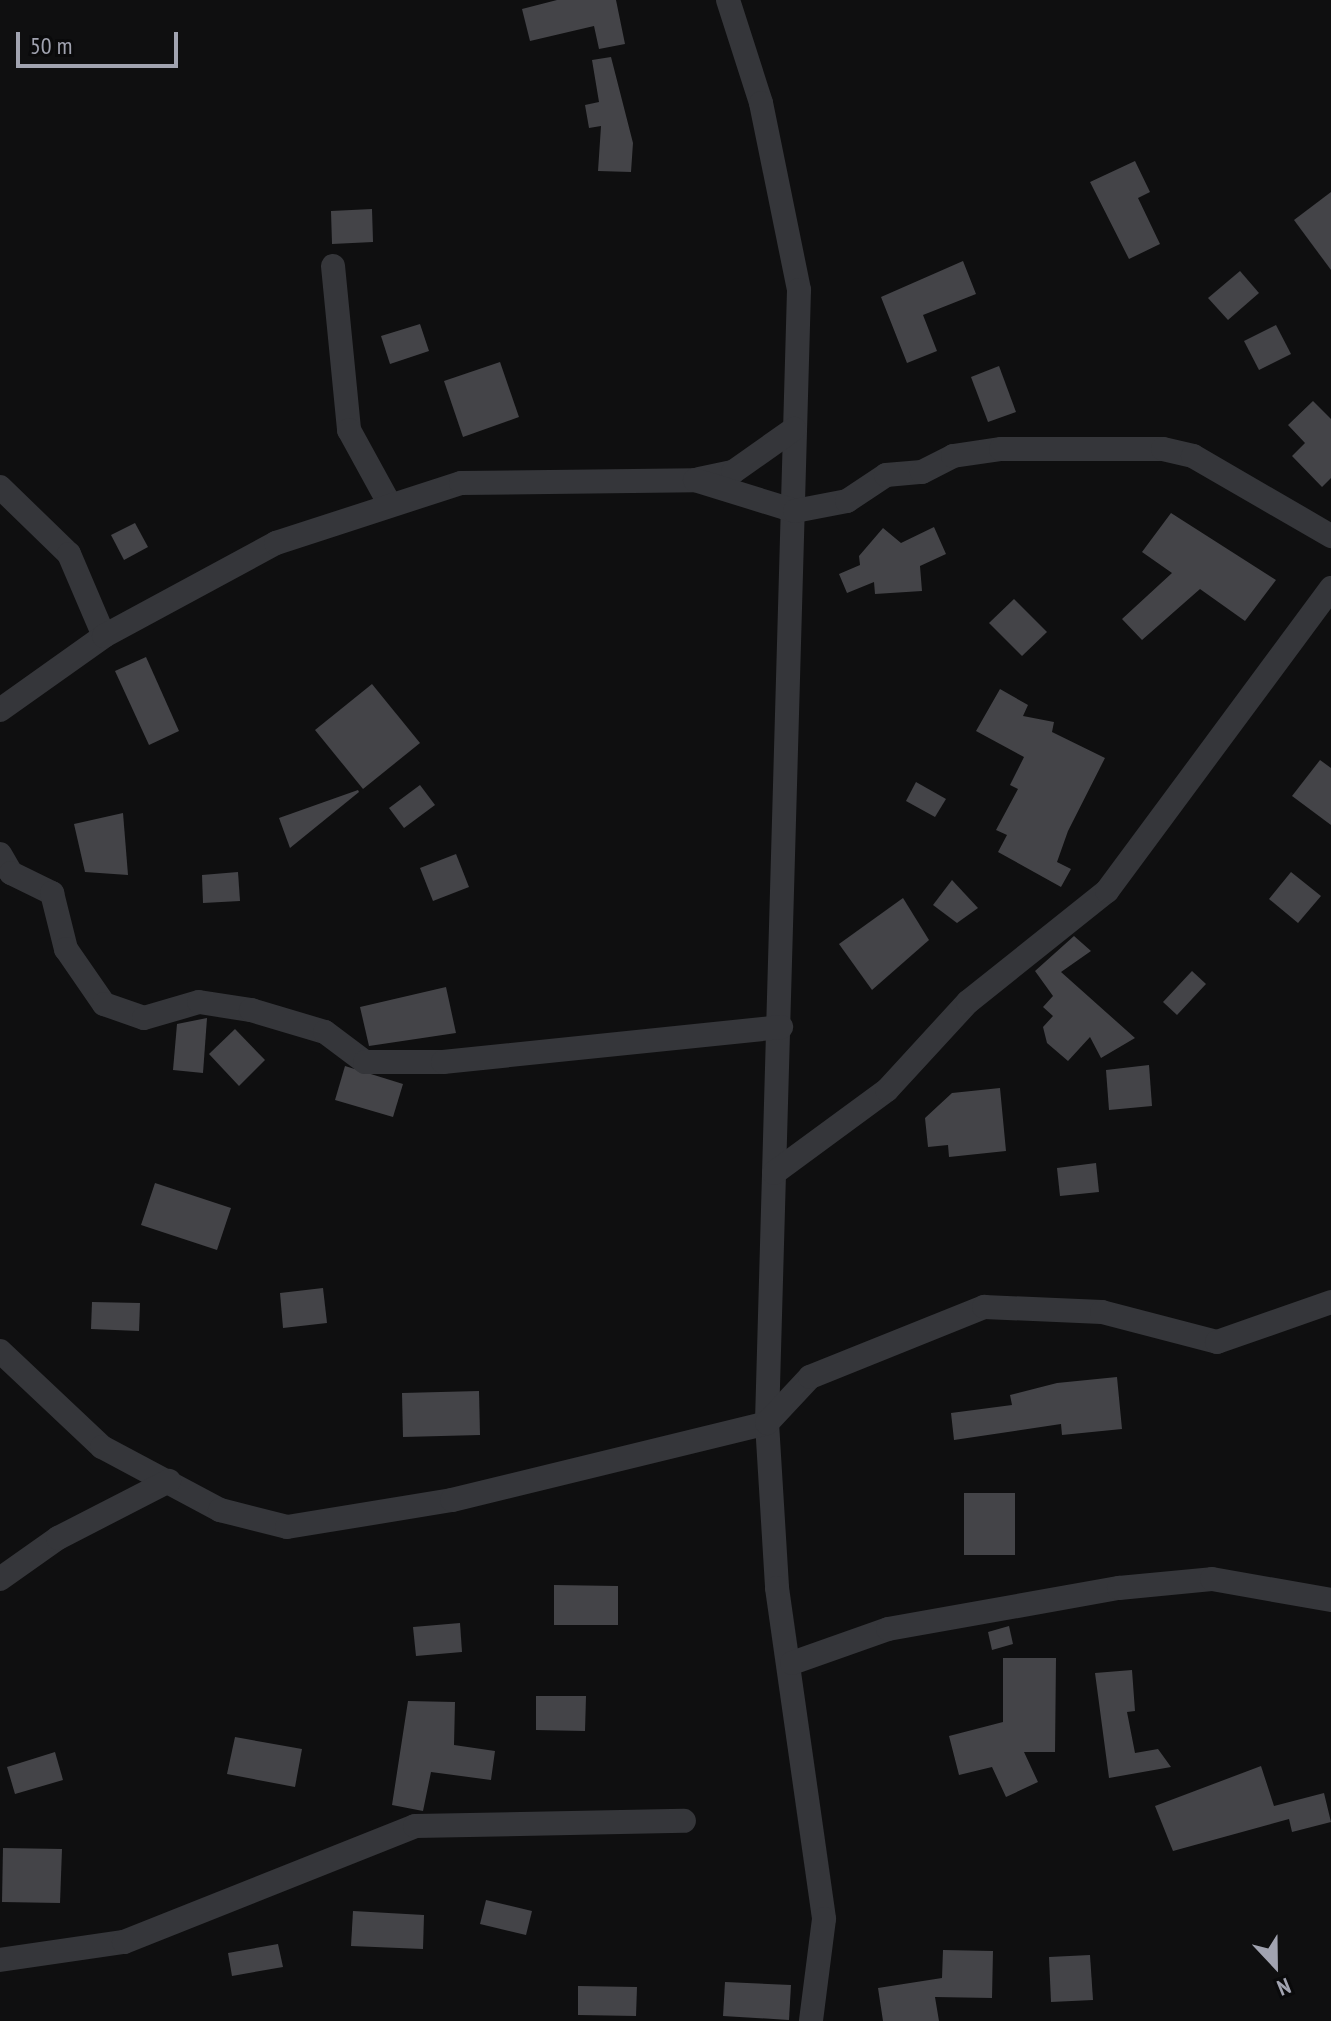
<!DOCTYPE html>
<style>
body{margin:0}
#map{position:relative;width:1331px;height:2021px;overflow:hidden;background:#0f0f10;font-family:"PT Sans Narrow",sans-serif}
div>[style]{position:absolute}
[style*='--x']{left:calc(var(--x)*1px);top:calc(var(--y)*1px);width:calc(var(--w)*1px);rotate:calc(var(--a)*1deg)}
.building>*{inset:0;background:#444448}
.minor>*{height:24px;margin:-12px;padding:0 12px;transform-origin:12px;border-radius:12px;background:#35363a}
span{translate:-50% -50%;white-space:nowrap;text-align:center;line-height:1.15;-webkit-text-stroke:7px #0a0a0b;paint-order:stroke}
.north{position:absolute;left:1235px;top:1925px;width:80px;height:80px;-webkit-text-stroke:6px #0a0a0b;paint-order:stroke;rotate:158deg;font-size:22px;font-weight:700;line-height:32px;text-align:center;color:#a1a3b0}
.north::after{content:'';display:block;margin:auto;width:28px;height:36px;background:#a1a3b0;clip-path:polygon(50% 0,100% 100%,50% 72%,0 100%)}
.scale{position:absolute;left:16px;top:32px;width:162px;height:36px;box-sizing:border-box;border:4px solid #a1a3b0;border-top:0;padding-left:10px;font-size:24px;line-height:28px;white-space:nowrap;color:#a1a3b0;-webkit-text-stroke:6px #0a0a0b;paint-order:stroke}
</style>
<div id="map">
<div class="building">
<div style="clip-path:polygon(557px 0,616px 0,625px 44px,599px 49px,594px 26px,530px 41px,522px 9px)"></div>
<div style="clip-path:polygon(611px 57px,633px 143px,631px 172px,598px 171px,601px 126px,589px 128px,585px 105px,599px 102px,592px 60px)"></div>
<div style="clip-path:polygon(1135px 161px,1150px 192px,1138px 198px,1160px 244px,1129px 259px,1090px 182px)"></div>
<div style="clip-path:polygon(1331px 192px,1331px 270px,1294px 220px)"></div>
<div style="clip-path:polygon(372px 209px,373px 242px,332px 244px,331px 211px)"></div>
<div style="clip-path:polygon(963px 261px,976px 294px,923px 315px,937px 351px,907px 363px,881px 297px)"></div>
<div style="clip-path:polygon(1240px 271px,1259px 293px,1228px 320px,1208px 298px)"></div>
<div style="clip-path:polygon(420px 324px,429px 351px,390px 364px,381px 336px)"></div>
<div style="clip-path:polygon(1276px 325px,1291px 354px,1259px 370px,1244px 341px)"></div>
<div style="clip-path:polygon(500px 362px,519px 417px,463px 437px,444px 381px)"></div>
<div style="clip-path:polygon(999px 366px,1016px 412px,988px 422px,971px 377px)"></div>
<div style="clip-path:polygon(1313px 401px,1331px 419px,1331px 478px,1322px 487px,1292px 456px,1305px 443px,1288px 425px)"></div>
<div style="clip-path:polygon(1171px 513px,1276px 580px,1245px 621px,1200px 589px,1142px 640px,1122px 619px,1172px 573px,1142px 552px)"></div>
<div style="clip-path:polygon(135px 523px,148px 547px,124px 560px,111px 535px)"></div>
<div style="clip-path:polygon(934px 527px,946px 554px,920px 566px,922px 591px,875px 594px,874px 582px,847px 593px,839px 574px,860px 565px,859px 556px,883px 528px,901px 543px)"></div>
<div style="clip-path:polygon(1014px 599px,1047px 632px,1022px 656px,989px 623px)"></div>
<div style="clip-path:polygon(146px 657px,179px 731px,149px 745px,115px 671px)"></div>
<div style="clip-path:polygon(372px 684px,420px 743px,363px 789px,315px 730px)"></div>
<div style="clip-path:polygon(1000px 689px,1028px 705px,1023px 716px,1054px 722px,1052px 732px,1105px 758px,1068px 831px,1057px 862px,1071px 869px,1061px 887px,998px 852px,1007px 835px,996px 830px,1018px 789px,1010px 785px,1024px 757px,976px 731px)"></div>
<div style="clip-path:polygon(1320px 760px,1331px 768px,1331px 825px,1292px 796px)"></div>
<div style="clip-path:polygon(916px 782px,946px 799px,935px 817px,906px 801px)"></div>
<div style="clip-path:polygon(420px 785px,435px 805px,404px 828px,389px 808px)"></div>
<div style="clip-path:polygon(358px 790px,359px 792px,290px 848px,279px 818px)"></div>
<div style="clip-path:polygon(123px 813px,128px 875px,85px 872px,74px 824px)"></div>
<div style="clip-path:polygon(456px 854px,469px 887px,433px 901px,420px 868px)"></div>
<div style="clip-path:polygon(238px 872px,240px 901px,203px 903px,202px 875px)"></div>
<div style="clip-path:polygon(1291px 872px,1321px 896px,1298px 923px,1269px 899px)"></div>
<div style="clip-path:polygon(952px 880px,978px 908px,957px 923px,933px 905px)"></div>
<div style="clip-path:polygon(903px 898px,929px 940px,872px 990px,839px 944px)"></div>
<div style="clip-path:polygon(1074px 936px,1091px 951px,1061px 972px,1135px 1038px,1101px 1058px,1090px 1037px,1068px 1061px,1047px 1043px,1043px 1027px,1053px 1016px,1043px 1007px,1053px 996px,1035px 971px)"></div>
<div style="clip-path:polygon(1192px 971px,1206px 984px,1177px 1015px,1163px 1002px)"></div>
<div style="clip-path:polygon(446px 987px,456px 1033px,369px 1046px,360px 1007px)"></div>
<div style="clip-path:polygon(207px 1018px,203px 1073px,173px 1070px,177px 1024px)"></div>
<div style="clip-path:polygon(235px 1029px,265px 1060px,239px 1086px,209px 1054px)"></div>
<div style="clip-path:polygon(1149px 1065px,1152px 1106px,1109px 1110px,1106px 1070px)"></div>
<div style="clip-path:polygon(345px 1066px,403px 1084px,393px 1117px,335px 1100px)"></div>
<div style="clip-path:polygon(1000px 1088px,1006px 1151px,949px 1157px,948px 1145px,928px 1147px,925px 1118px,952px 1093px)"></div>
<div style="clip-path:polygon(1096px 1163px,1099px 1192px,1060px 1196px,1057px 1168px)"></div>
<div style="clip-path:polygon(155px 1183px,231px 1208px,217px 1250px,141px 1225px)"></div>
<div style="clip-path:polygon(323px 1288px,327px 1323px,283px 1328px,280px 1293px)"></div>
<div style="clip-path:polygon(92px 1302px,140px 1303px,139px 1331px,91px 1329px)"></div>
<div style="clip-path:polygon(1117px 1377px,1122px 1429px,1062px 1435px,1061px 1424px,954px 1440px,951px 1413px,1012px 1405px,1010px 1395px,1057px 1383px)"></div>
<div style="clip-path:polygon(479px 1391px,480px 1435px,403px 1437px,402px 1393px)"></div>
<div style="clip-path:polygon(964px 1493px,1015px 1493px,1015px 1555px,964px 1555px)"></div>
<div style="clip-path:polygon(554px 1585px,618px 1586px,618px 1625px,554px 1625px)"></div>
<div style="clip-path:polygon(460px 1623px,462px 1652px,416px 1656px,413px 1627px)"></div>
<div style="clip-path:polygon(1009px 1626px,1013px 1644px,992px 1650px,988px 1632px)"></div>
<div style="clip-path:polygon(1003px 1658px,1056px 1658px,1055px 1752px,1024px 1752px,1038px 1782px,1006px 1797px,992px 1767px,959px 1775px,949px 1736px,1003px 1722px)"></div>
<div style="clip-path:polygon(1132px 1670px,1135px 1711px,1127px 1712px,1135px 1753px,1158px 1749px,1171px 1767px,1109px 1778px,1095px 1673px)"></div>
<div style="clip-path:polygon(536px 1696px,586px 1696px,585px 1731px,536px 1730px)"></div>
<div style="clip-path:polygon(408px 1701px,455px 1702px,454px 1745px,495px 1751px,491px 1780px,431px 1772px,423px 1811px,392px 1805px)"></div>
<div style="clip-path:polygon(235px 1737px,302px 1749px,295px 1787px,227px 1774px)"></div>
<div style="clip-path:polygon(55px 1752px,63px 1780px,15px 1794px,7px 1767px)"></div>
<div style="clip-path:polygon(1261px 1766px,1274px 1806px,1324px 1793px,1331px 1822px,1292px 1832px,1289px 1819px,1173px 1851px,1155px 1806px)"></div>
<div style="clip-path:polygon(3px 1848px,62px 1849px,60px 1903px,2px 1902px)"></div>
<div style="clip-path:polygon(486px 1900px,532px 1911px,526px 1935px,480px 1924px)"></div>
<div style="clip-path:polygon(353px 1911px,424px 1915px,423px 1949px,351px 1946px)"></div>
<div style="clip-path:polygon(278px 1944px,283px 1967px,232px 1976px,228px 1953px)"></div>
<div style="clip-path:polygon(943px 1950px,993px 1951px,992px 1998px,935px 1997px,939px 2021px,883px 2021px,878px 1988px,942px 1978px)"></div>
<div style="clip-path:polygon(1090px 1955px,1093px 2000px,1051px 2002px,1049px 1957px)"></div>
<div style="clip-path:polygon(725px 1982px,791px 1985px,789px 2020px,723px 2016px)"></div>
<div style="clip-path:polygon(578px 1986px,637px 1987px,636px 2016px,578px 2015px)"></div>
</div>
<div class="minor">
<div style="--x:728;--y:0;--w:108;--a:72.2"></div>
<div style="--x:761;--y:103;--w:191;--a:78.5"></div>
<div style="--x:799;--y:290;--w:1133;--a:91.62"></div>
<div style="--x:767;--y:1423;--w:165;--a:86.5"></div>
<div style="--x:777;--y:1588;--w:334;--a:81.9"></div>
<div style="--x:824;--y:1919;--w:103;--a:97.3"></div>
<div style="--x:333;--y:266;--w:165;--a:84.4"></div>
<div style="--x:349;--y:430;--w:83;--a:61.3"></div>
<div style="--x:699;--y:479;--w:35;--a:-12"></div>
<div style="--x:733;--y:472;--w:75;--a:-35.2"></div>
<div style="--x:0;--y:487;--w:96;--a:44.2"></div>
<div style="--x:69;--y:554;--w:89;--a:66.9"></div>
<div style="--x:0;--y:710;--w:128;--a:-35.4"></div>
<div style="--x:104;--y:636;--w:196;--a:-28.4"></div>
<div style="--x:276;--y:543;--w:194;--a:-18"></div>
<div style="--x:461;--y:483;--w:234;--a:-0.7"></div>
<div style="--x:695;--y:480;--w:105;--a:17.2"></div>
<div style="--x:795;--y:511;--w:53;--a:-10.9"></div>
<div style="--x:847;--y:501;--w:47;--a:-33.7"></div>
<div style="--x:886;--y:475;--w:36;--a:-5"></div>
<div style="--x:922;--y:472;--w:35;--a:-27"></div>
<div style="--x:953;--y:456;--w:49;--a:-8.3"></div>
<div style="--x:1001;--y:449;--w:162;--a:0"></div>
<div style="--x:1163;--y:449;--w:31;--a:13"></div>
<div style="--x:1193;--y:456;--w:160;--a:30.1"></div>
<div style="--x:0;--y:854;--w:22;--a:60"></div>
<div style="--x:11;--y:873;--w:46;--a:26"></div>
<div style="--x:52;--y:893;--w:58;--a:76"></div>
<div style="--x:66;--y:949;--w:67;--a:55.4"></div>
<div style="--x:104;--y:1004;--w:42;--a:19.3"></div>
<div style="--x:144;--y:1018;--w:57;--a:-16.2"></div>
<div style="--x:199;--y:1002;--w:53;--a:8.7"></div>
<div style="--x:251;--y:1010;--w:77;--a:16.6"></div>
<div style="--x:325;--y:1032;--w:50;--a:36.9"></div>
<div style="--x:365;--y:1062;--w:78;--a:0"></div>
<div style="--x:443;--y:1062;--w:340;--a:-5.9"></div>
<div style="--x:774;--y:1173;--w:140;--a:-36.3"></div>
<div style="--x:887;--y:1090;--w:120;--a:-47.4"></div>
<div style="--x:968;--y:1002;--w:178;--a:-38.6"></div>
<div style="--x:1107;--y:891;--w:377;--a:-53.5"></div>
<div style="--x:0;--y:1351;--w:140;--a:43.3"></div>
<div style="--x:102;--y:1447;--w:134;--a:28.1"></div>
<div style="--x:220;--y:1510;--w:69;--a:14.2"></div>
<div style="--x:287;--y:1527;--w:167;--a:-9.3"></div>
<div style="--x:452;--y:1500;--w:324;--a:-13.7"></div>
<div style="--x:767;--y:1423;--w:63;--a:-46.9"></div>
<div style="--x:810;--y:1377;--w:188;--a:-21.9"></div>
<div style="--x:984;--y:1307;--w:118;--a:2.4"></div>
<div style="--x:1102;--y:1312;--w:119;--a:14.6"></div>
<div style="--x:1217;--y:1342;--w:121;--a:-19.3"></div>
<div style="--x:0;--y:1579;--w:71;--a:-35.3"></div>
<div style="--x:58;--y:1538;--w:125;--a:-27.2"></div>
<div style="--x:792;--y:1663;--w:102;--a:-19.5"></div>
<div style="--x:888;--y:1629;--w:235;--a:-10.1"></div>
<div style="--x:1119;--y:1588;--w:93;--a:-5.5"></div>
<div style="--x:1212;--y:1579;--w:121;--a:10"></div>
<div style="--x:0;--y:1960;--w:125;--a:-8.3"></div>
<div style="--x:124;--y:1942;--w:313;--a:-21.7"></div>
<div style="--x:415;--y:1826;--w:269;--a:-1.1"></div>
</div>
<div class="north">N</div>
<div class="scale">50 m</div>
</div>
